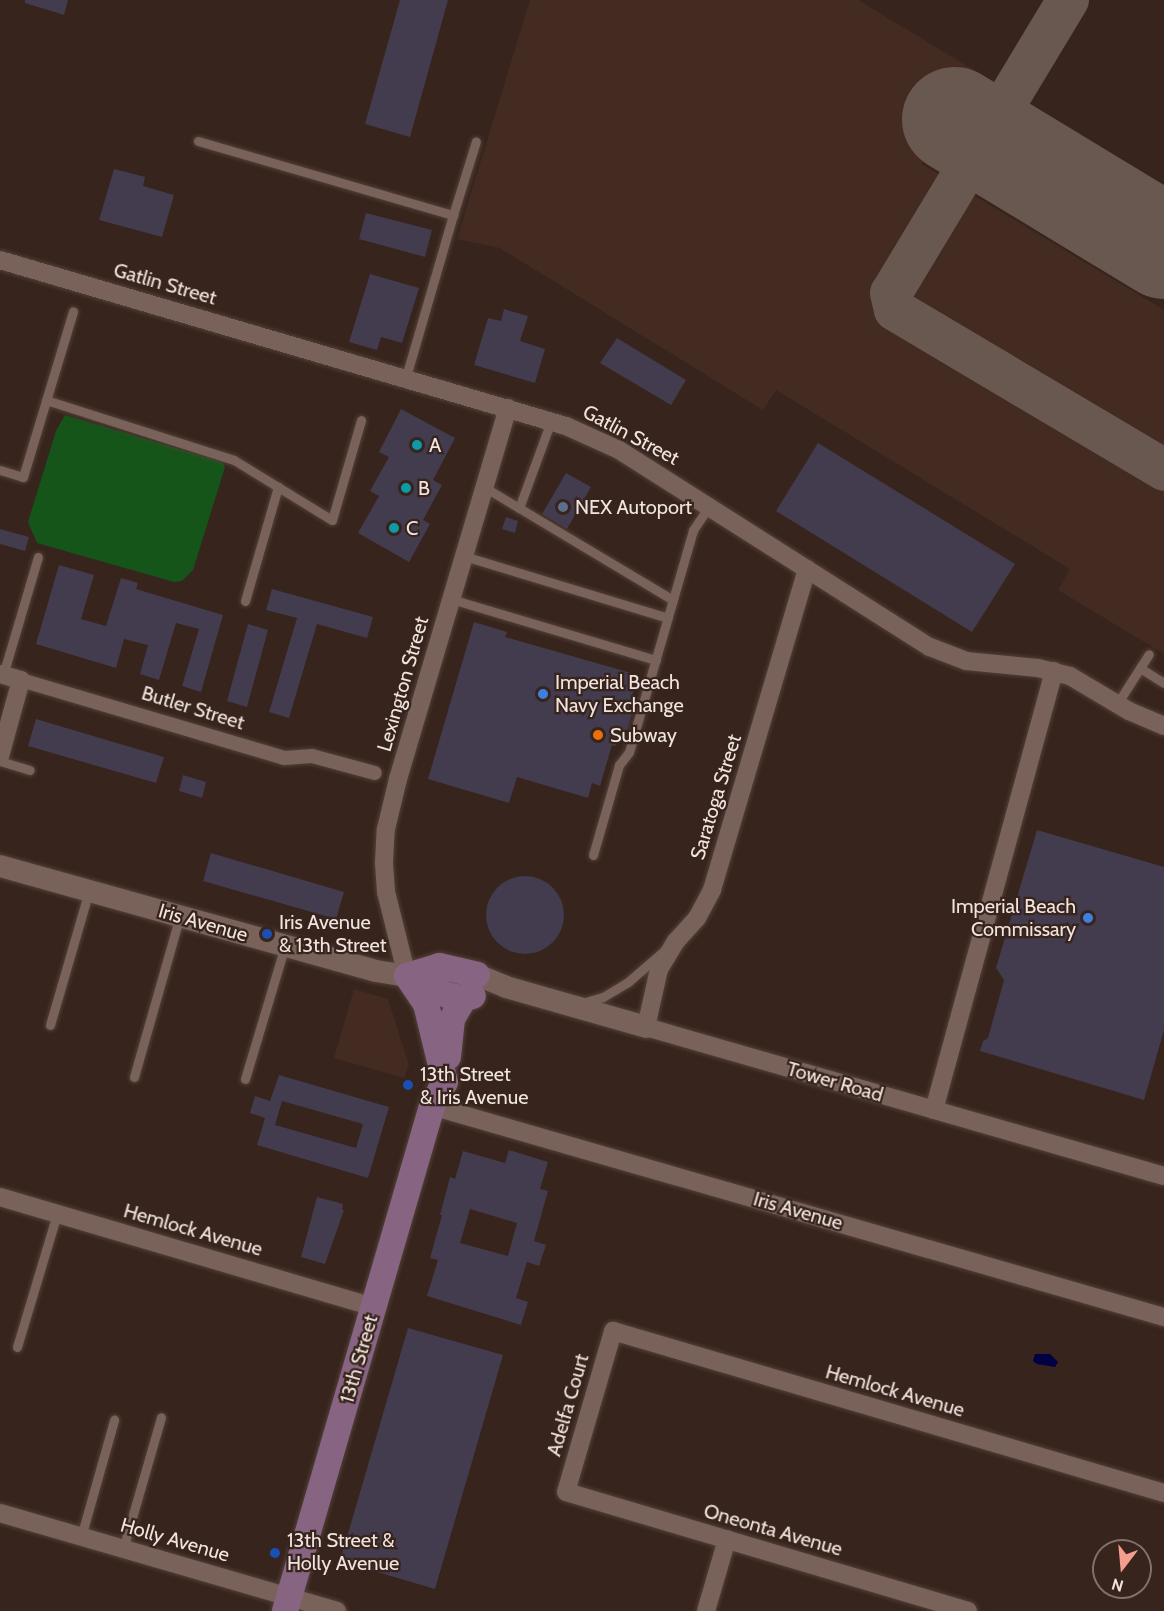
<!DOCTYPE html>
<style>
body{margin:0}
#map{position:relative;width:1164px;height:1611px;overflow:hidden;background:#37241c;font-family:Cabin,sans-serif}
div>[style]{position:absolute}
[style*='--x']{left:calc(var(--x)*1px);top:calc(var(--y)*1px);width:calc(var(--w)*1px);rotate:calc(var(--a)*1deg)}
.built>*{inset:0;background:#442b21}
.green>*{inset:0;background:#155519}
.water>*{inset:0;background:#000043}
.taxiway>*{height:42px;margin:-21px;padding:0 21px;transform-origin:21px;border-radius:21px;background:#695850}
.runway>*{height:105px;margin:-52.5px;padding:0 52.5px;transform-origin:52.5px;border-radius:52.5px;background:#695850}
.building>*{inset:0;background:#433b4e}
.round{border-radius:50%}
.roads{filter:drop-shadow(0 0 2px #51403a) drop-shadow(0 0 2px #51403a)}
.service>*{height:9px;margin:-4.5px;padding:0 4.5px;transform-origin:4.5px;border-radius:4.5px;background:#79625a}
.pedestrian>*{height:14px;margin:-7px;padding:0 7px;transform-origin:7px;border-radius:7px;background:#79625a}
.minor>*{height:18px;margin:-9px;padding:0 9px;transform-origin:9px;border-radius:9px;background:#79625a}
.tertiary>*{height:22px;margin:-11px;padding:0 11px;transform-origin:11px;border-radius:11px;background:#79625a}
.secondary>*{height:26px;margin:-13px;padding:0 13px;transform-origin:13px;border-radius:13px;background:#876582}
.dots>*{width:16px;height:16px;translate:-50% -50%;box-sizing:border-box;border:3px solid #37241c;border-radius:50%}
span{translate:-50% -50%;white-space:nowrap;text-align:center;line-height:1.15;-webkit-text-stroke:4.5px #37241c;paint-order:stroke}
.street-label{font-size:20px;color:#f1e4df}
.poi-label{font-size:20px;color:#f1e4df}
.left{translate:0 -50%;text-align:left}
.right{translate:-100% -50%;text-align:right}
.north{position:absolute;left:1092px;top:1539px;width:60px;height:60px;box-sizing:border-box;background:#37241c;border:2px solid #81716a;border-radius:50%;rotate:196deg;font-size:16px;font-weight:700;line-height:24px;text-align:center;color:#f1e4df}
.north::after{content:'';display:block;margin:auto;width:21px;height:27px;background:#f59d8f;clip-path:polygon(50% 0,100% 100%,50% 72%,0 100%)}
</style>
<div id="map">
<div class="built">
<div style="clip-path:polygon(530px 0,858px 0,977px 72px,922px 164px,1164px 310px,1164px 654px,1058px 590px,1070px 569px,776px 390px,763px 410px,500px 248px,457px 239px)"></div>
<div style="clip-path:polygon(354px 989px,388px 999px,409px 1065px,404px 1078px,334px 1058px)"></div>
</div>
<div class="green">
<div style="clip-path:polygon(65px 415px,223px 462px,225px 467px,193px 570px,182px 581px,174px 582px,37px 543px,28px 522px,56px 431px)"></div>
</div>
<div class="water">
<div style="clip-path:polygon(1035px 1354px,1050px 1354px,1058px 1362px,1055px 1367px,1037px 1364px,1033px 1361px)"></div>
</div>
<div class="taxiway">
<div style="--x:1068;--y:0;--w:342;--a:121.1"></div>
<div style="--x:891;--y:293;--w:17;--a:77"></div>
<div style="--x:895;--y:310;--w:313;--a:30.7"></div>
</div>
<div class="runway">
<div style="--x:954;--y:119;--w:245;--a:31.2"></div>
</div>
<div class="building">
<div style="clip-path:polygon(25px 0,68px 0,64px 15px,25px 3px)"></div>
<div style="clip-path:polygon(400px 0,448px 0,410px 137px,365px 124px)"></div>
<div style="clip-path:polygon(114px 169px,145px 177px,143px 186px,174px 195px,162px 237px,99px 220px)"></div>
<div style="clip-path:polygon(366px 213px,432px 230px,425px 257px,359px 239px)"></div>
<div style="clip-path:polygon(370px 274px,419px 288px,402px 343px,381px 337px,377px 350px,349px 342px)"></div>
<div style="clip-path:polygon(504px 309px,528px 316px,520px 341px,545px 349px,535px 383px,474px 365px,488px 318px,501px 321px)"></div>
<div style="clip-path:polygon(617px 338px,686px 380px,671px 405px,600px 363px)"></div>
<div style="clip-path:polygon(401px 409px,455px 438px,433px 480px,442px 485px,423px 520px,430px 524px,409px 562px,358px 533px,379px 496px,370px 491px,389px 457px,379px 452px)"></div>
<div style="clip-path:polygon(818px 443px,1015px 564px,972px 632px,776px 511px)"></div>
<div style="clip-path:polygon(566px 473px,591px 487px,567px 529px,542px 514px)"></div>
<div style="clip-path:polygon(506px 517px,518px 521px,515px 533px,502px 529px)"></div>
<div style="clip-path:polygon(0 529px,29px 537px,25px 551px,0 544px)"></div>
<div style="clip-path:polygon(59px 565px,94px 575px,81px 619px,106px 626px,121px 578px,138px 583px,136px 589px,223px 615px,201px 692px,182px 686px,199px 629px,176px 623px,159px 680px,140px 674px,148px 645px,124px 639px,116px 668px,36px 644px)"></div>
<div style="clip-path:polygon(272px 589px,373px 617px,367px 638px,317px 624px,289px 718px,269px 712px,297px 618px,266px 610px)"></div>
<div style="clip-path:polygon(474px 622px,507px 632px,505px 637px,638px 675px,627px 713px,632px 714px,624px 742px,621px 740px,615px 746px,612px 745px,600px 786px,592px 783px,588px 798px,517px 777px,509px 803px,428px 779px)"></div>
<div style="clip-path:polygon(248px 624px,268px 630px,247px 707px,227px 701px)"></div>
<div style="clip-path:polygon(36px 719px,164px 757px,156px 783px,28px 746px)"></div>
<div style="clip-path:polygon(183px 775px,206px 782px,202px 798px,179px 791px)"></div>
<div style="clip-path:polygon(1037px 830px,1164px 867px,1164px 1030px,1144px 1100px,980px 1051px,983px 1041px,988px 1038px,1004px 980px,996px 968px)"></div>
<div style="clip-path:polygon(211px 853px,344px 892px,336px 919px,203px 881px)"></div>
<div class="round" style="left:486px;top:876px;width:78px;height:78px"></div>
<div style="clip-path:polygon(evenodd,279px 1075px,389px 1107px,368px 1178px,257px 1145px,265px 1118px,250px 1113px,255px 1096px,270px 1101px,279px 1075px,282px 1101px,363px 1124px,356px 1148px,275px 1125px,282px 1101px)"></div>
<div style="clip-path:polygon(evenodd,509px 1150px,548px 1162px,540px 1189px,548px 1191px,534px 1241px,546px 1245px,539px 1266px,527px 1262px,516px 1298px,528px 1302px,521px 1325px,427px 1296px,438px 1260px,430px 1258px,442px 1215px,440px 1215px,450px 1177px,455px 1179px,463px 1151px,505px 1163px,509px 1150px,470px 1209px,517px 1223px,508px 1256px,460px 1243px,470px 1209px)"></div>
<div style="clip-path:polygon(317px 1197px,343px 1204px,342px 1210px,344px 1210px,325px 1264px,301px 1257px)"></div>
<div style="clip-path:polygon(408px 1328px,503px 1355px,435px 1589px,340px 1561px)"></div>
</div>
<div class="roads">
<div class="service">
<div style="--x:198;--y:141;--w:266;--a:16.2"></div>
<div style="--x:453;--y:215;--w:169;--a:106.2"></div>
<div style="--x:453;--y:215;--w:77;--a:-72.7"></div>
<div style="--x:46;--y:400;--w:197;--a:17.7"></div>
<div style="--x:234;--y:460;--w:115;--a:31.5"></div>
<div style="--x:332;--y:520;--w:104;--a:-73.8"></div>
<div style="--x:0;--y:470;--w:24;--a:17"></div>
<div style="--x:23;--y:477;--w:173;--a:-73.2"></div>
<div style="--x:484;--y:487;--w:220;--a:30.9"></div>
<div style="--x:519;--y:508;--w:93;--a:-69.8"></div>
<div style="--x:464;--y:556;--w:213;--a:16.9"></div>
<div style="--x:451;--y:599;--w:214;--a:16.6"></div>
<div style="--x:245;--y:601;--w:119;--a:-73.9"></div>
<div style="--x:1140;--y:668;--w:28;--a:32"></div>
<div style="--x:3;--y:675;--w:123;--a:-73.5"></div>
<div style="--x:1117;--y:704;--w:59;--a:-57.4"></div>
<div style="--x:0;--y:761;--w:31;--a:17"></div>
<div style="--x:593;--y:855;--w:94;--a:-73.9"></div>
<div style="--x:619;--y:765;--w:16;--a:-52"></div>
<div style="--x:629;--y:752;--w:231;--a:-73.9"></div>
<div style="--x:693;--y:530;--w:29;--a:-56"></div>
<div style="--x:582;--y:1003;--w:22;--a:-16"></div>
<div style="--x:603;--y:997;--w:29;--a:-31"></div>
<div style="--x:628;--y:982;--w:49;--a:-40.9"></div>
<div style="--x:50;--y:1025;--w:140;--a:-73.8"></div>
<div style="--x:134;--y:1077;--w:167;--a:-74.1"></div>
<div style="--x:245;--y:1079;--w:139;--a:-73.3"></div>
<div style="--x:17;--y:1347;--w:139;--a:-73.3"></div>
<div style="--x:81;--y:1537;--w:122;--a:-74.2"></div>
<div style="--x:123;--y:1549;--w:137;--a:-73.9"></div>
</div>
<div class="pedestrian">
<div style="--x:21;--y:680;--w:274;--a:16.5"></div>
<div style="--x:284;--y:758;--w:28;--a:-4"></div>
<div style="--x:312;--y:756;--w:65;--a:15.1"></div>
</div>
<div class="minor">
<div style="--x:0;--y:260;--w:590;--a:16.35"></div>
<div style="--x:566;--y:426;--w:58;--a:24.4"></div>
<div style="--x:619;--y:450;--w:368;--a:32.4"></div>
<div style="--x:930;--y:647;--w:39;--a:21"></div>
<div style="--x:966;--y:661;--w:72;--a:5.6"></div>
<div style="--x:1038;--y:668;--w:33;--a:14"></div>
<div style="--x:1070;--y:676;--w:69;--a:30.7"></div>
<div style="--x:1129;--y:711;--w:38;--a:23"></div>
<div style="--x:807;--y:569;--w:335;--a:106.5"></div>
<div style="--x:712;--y:890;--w:32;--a:118"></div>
<div style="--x:697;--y:918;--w:31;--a:132"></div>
<div style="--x:676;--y:941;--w:33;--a:121"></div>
<div style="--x:659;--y:969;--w:59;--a:102.6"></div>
<div style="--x:646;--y:1027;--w:539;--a:16.05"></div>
<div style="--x:0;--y:674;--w:22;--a:16"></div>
<div style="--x:21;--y:680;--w:79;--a:105.4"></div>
<div style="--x:407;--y:976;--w:87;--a:-104"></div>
<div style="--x:386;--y:892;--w:30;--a:-94"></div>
<div style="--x:384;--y:862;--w:33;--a:-87"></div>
<div style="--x:386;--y:829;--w:51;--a:-76.5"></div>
<div style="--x:398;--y:779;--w:387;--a:-73.5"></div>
<div style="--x:432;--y:1106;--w:762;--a:16.08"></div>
<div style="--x:934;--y:1110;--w:455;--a:-74.7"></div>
<div style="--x:0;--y:1197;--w:390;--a:16.4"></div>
<div style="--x:0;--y:1513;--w:351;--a:16.2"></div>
<div style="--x:706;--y:1611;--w:75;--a:-73.7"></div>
<div style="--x:968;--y:1611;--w:419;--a:-163.5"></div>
<div style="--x:566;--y:1492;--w:168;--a:-73.7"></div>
<div style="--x:613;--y:1331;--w:574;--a:16.38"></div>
</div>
<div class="tertiary">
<div style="--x:0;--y:866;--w:390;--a:15.6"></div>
<div style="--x:376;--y:971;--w:31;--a:9"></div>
<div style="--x:477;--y:975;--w:31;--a:22"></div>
<div style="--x:506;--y:987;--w:146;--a:15.9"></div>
</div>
<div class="secondary">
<div style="--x:407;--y:976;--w:34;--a:-17"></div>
<div style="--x:439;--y:966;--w:39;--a:13"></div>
<div style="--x:407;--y:976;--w:44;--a:25.4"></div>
<div style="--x:447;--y:995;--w:17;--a:10"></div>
<div style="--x:464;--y:998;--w:9;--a:-13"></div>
<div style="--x:448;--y:1057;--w:38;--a:-84"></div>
<div style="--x:452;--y:1019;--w:24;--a:-60"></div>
<div style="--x:285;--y:1611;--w:526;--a:-73.77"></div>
<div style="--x:432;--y:1106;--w:27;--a:-62"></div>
<div style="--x:445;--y:1082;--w:80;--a:-103.7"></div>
<div style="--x:426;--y:1004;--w:34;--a:-124"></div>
</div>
</div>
<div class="dots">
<div style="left:417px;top:445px;background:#0f9aa8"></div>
<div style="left:406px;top:488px;background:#0f9aa8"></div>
<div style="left:563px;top:507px;background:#5c6f8a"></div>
<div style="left:394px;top:528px;background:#0f9aa8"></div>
<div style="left:543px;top:694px;background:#3f7fe0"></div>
<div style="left:598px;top:735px;background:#e8710a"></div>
<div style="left:1088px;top:918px;background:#3f7fe0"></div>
<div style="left:267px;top:934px;background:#1a4fb4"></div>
<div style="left:408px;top:1085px;background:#1a4fb4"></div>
<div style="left:275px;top:1553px;background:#1a4fb4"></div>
</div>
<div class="street-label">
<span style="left:165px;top:284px;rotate:16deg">Gatlin Street</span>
<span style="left:631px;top:435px;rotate:28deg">Gatlin Street</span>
<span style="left:403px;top:684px;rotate:-74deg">Lexington Street</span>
<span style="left:193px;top:708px;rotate:17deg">Butler Street</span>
<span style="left:716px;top:797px;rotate:-73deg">Saratoga Street</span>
<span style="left:203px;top:923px;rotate:16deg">Iris Avenue</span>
<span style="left:835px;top:1082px;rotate:16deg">Tower Road</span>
<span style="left:798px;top:1211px;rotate:16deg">Iris Avenue</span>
<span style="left:193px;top:1230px;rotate:16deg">Hemlock Avenue</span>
<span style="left:359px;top:1359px;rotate:-74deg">13th Street</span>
<span style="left:895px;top:1391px;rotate:16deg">Hemlock Avenue</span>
<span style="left:568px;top:1405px;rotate:-74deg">Adelfa Court</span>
<span style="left:773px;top:1530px;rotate:16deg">Oneonta Avenue</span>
<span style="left:175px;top:1540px;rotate:16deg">Holly Avenue</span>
</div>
<div class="poi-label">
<span class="left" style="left:429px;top:445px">A</span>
<span class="left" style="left:418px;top:488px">B</span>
<span class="left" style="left:575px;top:507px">NEX Autoport</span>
<span class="left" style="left:406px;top:528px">C</span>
<span class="left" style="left:555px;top:694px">Imperial Beach<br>Navy Exchange</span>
<span class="left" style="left:610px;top:735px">Subway</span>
<span class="right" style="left:1076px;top:918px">Imperial Beach<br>Commissary</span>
<span class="left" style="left:279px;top:934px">Iris Avenue<br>&amp; 13th Street</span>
<span class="left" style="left:420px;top:1086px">13th Street<br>&amp; Iris Avenue</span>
<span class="left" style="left:287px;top:1552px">13th Street &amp;<br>Holly Avenue</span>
</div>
<div class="north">N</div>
</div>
